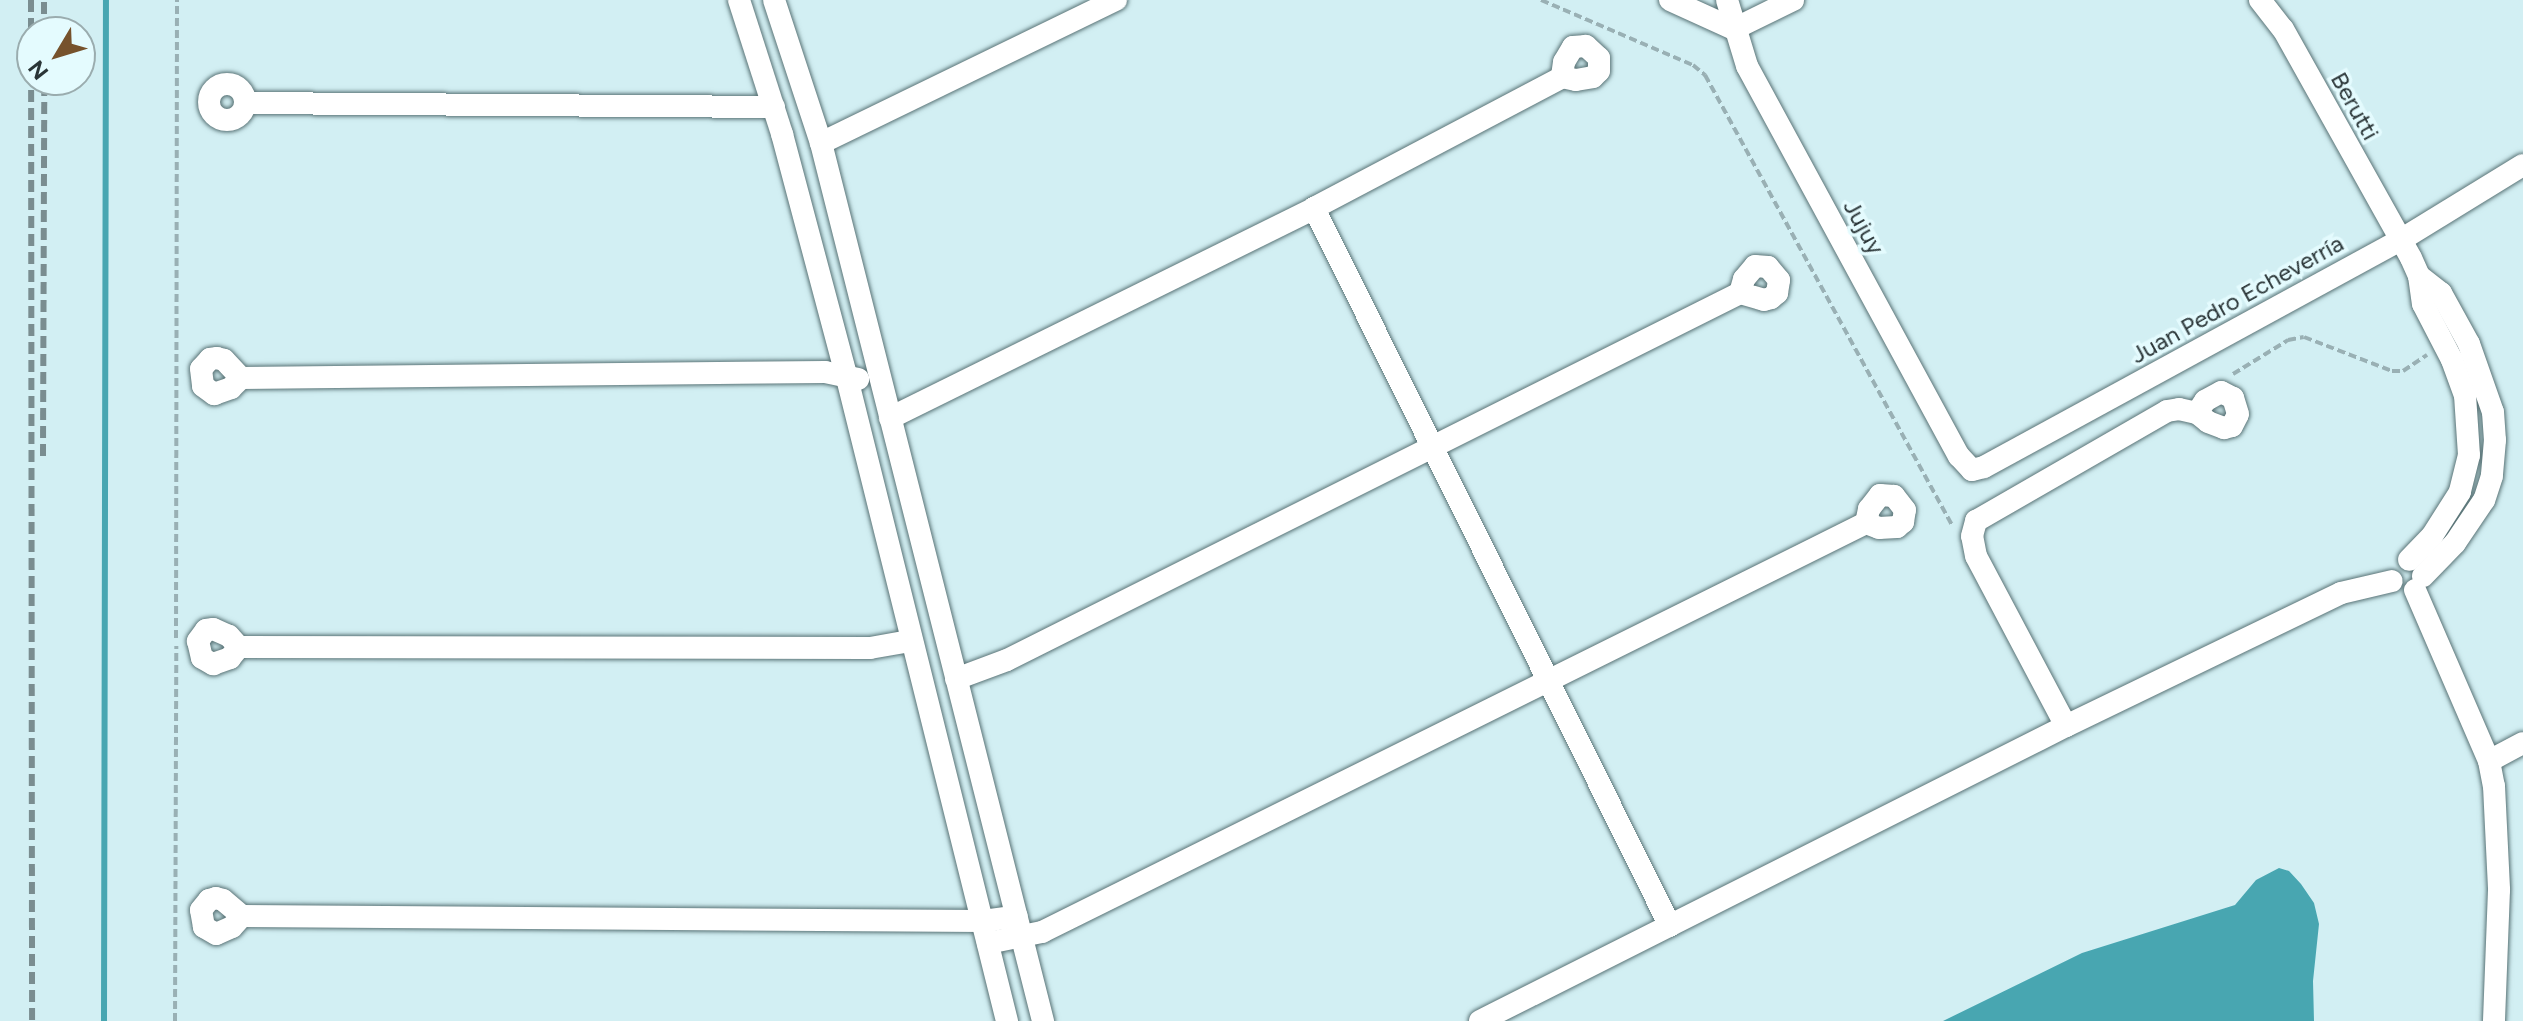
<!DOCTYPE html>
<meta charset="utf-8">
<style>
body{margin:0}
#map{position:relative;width:2523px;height:1021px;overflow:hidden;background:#d2eff3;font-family:Figtree,sans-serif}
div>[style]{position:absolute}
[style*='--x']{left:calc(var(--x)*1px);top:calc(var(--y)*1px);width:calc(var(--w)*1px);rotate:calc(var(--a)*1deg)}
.water>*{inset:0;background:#48a6b1}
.stream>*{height:6px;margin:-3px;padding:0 3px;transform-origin:3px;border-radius:3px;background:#48a6b1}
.path>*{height:4px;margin-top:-2px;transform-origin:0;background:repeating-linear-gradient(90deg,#99b0b4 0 8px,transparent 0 12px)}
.roads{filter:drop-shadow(0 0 2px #597376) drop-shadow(0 0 2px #597376)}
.street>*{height:22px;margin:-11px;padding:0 11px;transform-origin:11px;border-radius:11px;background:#fff}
.street>.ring{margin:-11px;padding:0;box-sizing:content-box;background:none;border:22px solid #fff;border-radius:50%}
.rail>*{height:6px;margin-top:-3px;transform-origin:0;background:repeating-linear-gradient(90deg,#7a8d90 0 12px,transparent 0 18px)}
span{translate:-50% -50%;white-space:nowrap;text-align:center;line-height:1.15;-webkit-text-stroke:7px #e4fbfe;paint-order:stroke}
.street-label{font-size:24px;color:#2a3537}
.north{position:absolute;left:16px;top:16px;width:80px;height:80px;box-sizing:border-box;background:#e4fbfe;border:2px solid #9aacae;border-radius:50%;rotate:232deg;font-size:22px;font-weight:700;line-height:32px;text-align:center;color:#2a3537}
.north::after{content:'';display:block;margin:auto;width:28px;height:36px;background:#76522c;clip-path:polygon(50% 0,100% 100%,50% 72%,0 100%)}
</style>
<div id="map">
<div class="water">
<div style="clip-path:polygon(2279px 868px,2289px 871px,2301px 884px,2314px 903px,2319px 924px,2313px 981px,2314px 1021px,1943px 1021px,2082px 953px,2235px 905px,2256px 880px)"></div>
</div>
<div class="stream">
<div style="--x:104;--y:1021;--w:1021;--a:-89.89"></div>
</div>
<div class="path">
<div style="--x:1541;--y:0;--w:165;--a:23.2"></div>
<div style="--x:1693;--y:65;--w:16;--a:40"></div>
<div style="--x:1705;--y:75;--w:513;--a:61.24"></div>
<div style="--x:2233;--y:374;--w:65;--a:-31.7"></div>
<div style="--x:2288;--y:340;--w:16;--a:-11"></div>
<div style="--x:2304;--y:337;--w:94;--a:21.1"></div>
<div style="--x:2392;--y:371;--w:11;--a:0"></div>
<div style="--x:2403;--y:371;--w:29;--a:-34"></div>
<div style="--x:176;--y:638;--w:638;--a:-89.91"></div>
<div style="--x:175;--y:1021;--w:375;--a:-89.8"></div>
</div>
<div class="roads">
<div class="street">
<div style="--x:739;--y:0;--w:141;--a:72.2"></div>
<div style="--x:782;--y:134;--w:253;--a:75.1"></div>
<div style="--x:847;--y:378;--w:663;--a:76.03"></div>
<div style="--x:774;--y:0;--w:151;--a:71.8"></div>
<div style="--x:821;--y:143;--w:906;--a:75.81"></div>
<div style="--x:1670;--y:0;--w:70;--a:24.4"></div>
<div style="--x:1734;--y:29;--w:66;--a:-26.2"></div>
<div style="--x:1727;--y:0;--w:69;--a:73.1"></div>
<div style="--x:1747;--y:66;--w:444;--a:61.5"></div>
<div style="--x:1959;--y:456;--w:19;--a:47"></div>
<div style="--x:1972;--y:470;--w:12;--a:-14"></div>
<div style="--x:1984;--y:467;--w:473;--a:-28.6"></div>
<div style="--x:2399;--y:241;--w:145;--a:-31.5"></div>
<div style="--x:2260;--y:0;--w:37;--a:52"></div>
<div style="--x:2283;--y:29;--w:262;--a:60.8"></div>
<div style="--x:2411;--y:258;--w:20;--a:66"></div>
<div style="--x:2419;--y:276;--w:28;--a:82"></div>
<div style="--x:2423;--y:304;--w:63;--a:62.6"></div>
<div style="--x:2452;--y:360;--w:37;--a:70"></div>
<div style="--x:2465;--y:395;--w:60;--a:86.2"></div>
<div style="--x:2469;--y:455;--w:38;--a:104"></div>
<div style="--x:2460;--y:492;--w:52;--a:122.5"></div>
<div style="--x:2432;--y:536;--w:33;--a:134"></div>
<div class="ring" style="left:209px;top:84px;width:14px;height:14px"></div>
<div style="--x:245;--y:103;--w:529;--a:0.43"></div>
<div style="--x:821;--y:143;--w:328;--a:-25.9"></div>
<div style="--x:1314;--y:208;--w:801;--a:63.63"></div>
<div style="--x:2419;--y:276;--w:28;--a:38"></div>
<div style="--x:2441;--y:293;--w:58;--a:61.2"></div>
<div style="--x:2469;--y:344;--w:72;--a:70.6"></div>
<div style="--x:2493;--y:412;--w:28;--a:86"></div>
<div style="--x:2495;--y:440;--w:36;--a:95"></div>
<div style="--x:2492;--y:476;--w:25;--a:108"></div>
<div style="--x:2484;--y:500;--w:52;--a:124"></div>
<div style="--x:2455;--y:543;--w:46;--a:134.1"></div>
<div style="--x:241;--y:378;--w:25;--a:-133"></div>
<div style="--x:224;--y:360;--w:7;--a:-164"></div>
<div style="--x:217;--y:358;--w:7;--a:172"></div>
<div style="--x:210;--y:359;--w:13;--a:132"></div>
<div style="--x:201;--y:369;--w:17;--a:83"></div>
<div style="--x:203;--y:386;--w:14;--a:36"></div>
<div style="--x:214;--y:394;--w:18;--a:-19"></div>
<div style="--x:231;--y:388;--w:14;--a:-45"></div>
<div style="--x:241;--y:378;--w:584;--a:-0.59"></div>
<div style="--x:825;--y:372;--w:34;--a:12"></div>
<div style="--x:890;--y:418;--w:473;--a:-26.3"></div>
<div style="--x:1314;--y:208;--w:280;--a:-27.8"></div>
<div style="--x:1562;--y:77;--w:14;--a:12"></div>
<div style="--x:1576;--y:80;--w:17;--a:-10"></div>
<div style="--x:1593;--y:77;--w:8;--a:-45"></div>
<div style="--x:1599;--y:71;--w:13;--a:-90"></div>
<div style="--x:1599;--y:58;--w:18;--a:-137"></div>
<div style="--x:1586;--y:46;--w:13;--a:176"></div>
<div style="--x:1573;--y:47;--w:17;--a:121"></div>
<div style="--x:1564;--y:62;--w:15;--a:98"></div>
<div style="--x:2415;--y:590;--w:186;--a:66.6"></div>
<div style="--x:2489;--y:761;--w:25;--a:79"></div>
<div style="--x:2494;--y:786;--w:104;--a:87.2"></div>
<div style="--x:2499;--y:890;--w:131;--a:92.2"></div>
<div style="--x:239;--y:647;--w:15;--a:-132"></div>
<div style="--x:229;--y:636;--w:17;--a:-156"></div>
<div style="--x:213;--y:629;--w:7;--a:172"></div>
<div style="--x:206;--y:630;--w:14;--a:126"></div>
<div style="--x:198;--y:641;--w:17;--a:77"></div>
<div style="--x:202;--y:658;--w:13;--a:29"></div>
<div style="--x:213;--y:664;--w:18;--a:-19"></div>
<div style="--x:230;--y:658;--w:14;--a:-51"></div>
<div style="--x:239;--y:647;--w:631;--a:0.09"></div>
<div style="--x:870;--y:648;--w:41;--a:-9.9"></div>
<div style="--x:956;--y:679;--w:54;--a:-20.4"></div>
<div style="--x:1007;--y:660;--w:820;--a:-26.6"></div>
<div style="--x:1740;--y:293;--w:25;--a:16"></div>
<div style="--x:1764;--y:300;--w:7;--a:-16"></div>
<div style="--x:1771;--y:298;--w:8;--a:-40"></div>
<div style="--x:1777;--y:293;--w:13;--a:-81"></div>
<div style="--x:1779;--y:280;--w:17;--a:-130"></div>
<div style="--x:1768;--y:267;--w:13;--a:-176"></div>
<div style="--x:1755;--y:266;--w:17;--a:130"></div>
<div style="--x:1744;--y:279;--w:15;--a:106"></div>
<div style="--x:2066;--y:726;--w:192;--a:-117.9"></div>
<div style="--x:1976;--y:556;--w:20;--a:-101"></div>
<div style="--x:1972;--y:536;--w:16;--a:-75"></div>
<div style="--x:1976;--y:521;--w:220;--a:-29.9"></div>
<div style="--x:2167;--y:411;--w:12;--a:-9"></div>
<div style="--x:2179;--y:409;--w:18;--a:13"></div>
<div style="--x:2197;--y:413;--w:14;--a:39"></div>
<div style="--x:2208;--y:422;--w:17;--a:21"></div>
<div style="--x:2224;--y:428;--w:8;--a:-14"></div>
<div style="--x:2232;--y:426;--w:13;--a:-63"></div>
<div style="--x:2238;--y:414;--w:17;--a:-107"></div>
<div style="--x:2233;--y:398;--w:13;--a:-153"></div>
<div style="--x:2221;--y:392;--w:18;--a:151"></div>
<div style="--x:2205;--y:401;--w:14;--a:124"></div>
<div style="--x:2489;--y:761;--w:38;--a:-28"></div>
<div style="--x:242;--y:916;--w:15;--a:132"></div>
<div style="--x:232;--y:927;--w:17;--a:156"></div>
<div style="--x:216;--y:934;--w:14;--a:-150"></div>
<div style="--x:204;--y:927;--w:17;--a:-100"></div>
<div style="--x:201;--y:910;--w:13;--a:-51"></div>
<div style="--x:209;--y:900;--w:7;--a:-16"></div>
<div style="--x:216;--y:898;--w:7;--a:16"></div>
<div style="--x:223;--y:900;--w:25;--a:40"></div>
<div style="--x:242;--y:916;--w:741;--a:0.39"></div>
<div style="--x:983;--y:921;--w:34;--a:-8"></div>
<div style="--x:988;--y:943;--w:55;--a:-11.5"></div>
<div style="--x:1042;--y:932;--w:920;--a:-26.4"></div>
<div style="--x:1866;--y:523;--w:14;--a:21"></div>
<div style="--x:1879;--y:528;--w:18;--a:-3"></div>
<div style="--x:1897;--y:527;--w:8;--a:-40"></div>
<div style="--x:1903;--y:522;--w:12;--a:-81"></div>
<div style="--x:1905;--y:510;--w:18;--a:-128"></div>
<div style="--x:1894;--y:496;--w:14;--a:-176"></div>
<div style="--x:1880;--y:495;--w:18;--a:128"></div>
<div style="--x:1869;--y:509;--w:14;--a:102"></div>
<div style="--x:1480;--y:1021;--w:656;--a:-26.72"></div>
<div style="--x:2066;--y:726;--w:305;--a:-25.8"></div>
<div style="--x:2341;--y:593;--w:52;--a:-13.2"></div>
</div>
</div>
<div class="rail">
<div style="--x:31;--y:0;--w:1021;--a:89.94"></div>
<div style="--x:44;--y:32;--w:32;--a:-90"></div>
<div style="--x:43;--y:456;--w:376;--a:-89.8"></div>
</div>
<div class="street-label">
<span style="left:2355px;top:106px;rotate:61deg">Berutti</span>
<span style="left:1864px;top:227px;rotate:61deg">Jujuy</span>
<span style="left:2237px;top:299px;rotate:-29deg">Juan Pedro Echeverría</span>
</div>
<div class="north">N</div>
</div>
